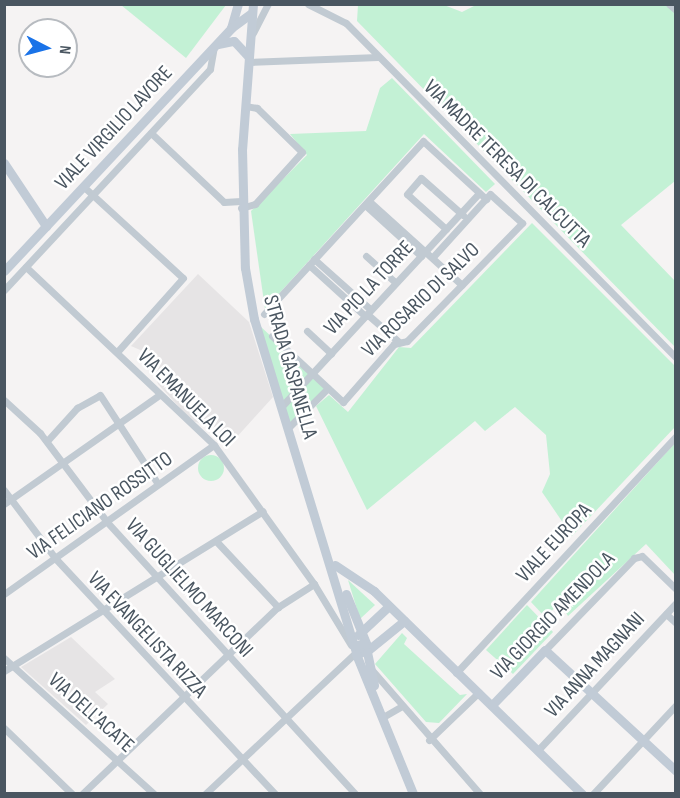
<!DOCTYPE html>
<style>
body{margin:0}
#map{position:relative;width:680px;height:798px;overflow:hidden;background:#f5f3f3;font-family:"Sofia Sans Condensed",sans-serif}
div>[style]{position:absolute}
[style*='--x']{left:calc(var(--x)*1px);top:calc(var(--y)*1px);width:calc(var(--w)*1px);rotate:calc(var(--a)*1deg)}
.education>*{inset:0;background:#e6e4e5}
.green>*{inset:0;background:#c3f1d5}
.round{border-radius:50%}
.street>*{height:7px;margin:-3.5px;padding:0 3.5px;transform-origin:3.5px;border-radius:3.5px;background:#c1cad2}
.secondary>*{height:9px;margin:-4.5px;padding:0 4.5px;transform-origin:4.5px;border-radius:4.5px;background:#c1cbd6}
span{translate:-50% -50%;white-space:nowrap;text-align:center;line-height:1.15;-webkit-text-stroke:5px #fff;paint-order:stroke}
.street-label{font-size:21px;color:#4a5661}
.frame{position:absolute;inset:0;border:6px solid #4a5661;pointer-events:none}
.north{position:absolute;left:18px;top:18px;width:60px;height:60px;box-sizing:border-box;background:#fff;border:2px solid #b7bbc0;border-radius:50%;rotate:96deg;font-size:16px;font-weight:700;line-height:24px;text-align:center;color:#4a5661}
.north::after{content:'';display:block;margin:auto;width:21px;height:27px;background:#1a73e8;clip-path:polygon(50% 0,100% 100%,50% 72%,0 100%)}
</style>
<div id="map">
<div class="education">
<div style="clip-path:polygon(198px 274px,249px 322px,273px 397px,225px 450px,227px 438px,215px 427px,192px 421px,158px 384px,147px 353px,131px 346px)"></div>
<div style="clip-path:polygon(71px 637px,115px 679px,95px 692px,108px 704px,86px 725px,21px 667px)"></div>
</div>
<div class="green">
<div style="clip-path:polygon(478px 4px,675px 5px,675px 181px,621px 225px,675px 281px,675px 347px,357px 21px,358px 5px,444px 5px,462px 12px)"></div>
<div style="clip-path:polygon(121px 5px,226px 5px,186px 58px)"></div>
<div style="clip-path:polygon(392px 78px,495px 184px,486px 192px,424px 134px,265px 309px,251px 211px,307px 155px,290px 134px,366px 131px,380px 88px)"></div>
<div style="clip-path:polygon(532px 223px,675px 366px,675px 427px,572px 536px,542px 492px,550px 474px,546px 435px,515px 407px,485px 431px,475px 421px,367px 510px,316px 406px,329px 395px,348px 412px,399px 347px,411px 348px)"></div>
<div style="clip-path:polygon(259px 325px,326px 388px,290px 424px)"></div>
<div style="clip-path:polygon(675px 443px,675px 575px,646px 544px,568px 616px,560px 603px,545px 617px,531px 602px)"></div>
<div class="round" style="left:198px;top:455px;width:26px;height:26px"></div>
<div style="clip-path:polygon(348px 580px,375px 605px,360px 619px)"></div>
<div style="clip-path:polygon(527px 605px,553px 632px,513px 674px,486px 650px)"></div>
<div style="clip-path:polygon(402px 633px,407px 638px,404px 644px,460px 695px,467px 694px,439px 723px,426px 722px,375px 664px)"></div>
</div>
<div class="street">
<div style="--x:308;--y:4;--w:42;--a:26.6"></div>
<div style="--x:346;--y:23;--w:470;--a:45.4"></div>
<div style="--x:669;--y:4;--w:9;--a:41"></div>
<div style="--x:253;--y:33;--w:33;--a:-63"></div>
<div style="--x:249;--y:62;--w:129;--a:-2.2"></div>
<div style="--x:151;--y:133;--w:100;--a:43.4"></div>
<div style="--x:224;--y:202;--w:17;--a:-3"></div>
<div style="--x:84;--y:187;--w:134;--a:42.6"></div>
<div style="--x:183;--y:278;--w:99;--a:131.7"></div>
<div style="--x:369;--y:201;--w:125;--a:42.1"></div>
<div style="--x:365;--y:205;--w:76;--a:42.3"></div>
<div style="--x:241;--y:208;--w:15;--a:-16"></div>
<div style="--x:255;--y:204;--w:70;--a:-47.9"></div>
<div style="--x:302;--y:152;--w:63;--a:-135.6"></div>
<div style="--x:257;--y:108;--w:11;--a:-170"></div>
<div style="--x:446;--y:229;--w:52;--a:-138.1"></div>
<div style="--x:407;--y:194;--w:21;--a:-49"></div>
<div style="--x:421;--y:178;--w:56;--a:41.4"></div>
<div style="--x:366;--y:256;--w:40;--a:42"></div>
<div style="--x:314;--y:259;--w:76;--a:41.8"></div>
<div style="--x:309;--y:265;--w:76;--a:42.3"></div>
<div style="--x:26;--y:267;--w:259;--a:43.4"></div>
<div style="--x:214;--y:445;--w:171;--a:54.3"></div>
<div style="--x:314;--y:584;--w:71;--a:58.8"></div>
<div style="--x:4;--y:290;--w:302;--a:-47"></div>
<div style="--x:210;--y:69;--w:22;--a:-80"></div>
<div style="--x:264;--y:314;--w:235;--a:-47.4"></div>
<div style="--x:423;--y:141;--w:86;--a:42.6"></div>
<div style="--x:367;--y:314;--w:43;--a:41.2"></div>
<div style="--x:307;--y:331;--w:33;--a:43"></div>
<div style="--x:272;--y:336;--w:97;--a:42.9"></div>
<div style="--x:343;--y:402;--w:77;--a:-48.7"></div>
<div style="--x:394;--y:344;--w:13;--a:-13"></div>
<div style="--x:407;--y:341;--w:165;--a:-45.7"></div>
<div style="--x:522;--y:223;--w:43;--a:-137.8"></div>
<div style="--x:490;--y:194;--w:86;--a:132.2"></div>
<div style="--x:4;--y:400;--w:49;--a:42.5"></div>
<div style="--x:40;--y:433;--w:111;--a:53"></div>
<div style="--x:107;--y:522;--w:368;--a:47.6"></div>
<div style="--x:282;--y:406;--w:290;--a:-47.2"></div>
<div style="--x:289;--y:427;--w:55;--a:-45"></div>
<div style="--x:47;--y:441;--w:45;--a:-47.7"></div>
<div style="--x:77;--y:408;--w:26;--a:-29"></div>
<div style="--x:100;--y:395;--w:106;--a:56.9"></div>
<div style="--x:4;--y:490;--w:85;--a:53.1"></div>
<div style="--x:55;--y:558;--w:323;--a:47"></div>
<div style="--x:4;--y:504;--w:189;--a:-35.1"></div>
<div style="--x:216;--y:541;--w:91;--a:46.8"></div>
<div style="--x:4;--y:594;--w:257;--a:-35.4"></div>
<div style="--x:666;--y:614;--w:13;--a:42"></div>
<div style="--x:545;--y:650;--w:128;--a:-45.9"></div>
<div style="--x:634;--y:558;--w:8;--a:-14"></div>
<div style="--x:642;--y:556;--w:47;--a:44.1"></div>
<div style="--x:4;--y:658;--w:202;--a:42.2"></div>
<div style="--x:371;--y:669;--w:166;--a:48.9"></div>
<div style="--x:4;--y:671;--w:304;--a:-31.7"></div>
<div style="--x:456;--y:673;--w:323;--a:-47.1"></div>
<div style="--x:383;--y:717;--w:22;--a:-30"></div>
<div style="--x:4;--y:728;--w:95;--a:44.1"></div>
<div style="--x:429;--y:740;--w:69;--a:-43.8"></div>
<div style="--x:538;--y:750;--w:202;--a:-46.8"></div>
<div style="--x:82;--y:794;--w:271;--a:-43.7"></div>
<div style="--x:278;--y:607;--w:43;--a:-32.6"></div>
<div style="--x:205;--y:794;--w:206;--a:-43.2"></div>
<div style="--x:593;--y:794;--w:122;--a:-47"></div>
</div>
<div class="secondary">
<div style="--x:253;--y:4;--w:145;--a:94.3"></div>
<div style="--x:242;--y:149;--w:119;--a:88.6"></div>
<div style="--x:245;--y:268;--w:52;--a:80"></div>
<div style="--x:254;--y:319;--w:342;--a:73"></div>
<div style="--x:231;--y:28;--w:25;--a:-74"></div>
<div style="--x:218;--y:44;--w:16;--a:-11"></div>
<div style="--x:234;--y:41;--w:21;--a:47"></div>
<div style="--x:4;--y:163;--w:76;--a:56.3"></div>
<div style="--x:4;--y:271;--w:333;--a:-46.9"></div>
<div style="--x:231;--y:28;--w:26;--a:-36"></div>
<div style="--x:335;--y:565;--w:47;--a:33.7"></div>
<div style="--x:374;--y:591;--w:291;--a:44.3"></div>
<div style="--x:346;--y:594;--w:58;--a:67.8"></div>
<div style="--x:368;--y:648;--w:13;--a:148"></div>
<div style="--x:357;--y:655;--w:9;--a:-108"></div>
<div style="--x:354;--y:646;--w:10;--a:-17"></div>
<div style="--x:358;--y:635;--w:42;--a:-43.1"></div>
<div style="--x:367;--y:651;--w:48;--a:-39"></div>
<div style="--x:367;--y:652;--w:34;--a:78"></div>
<div style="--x:356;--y:654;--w:151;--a:67.8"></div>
<div style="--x:492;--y:705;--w:76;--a:-46.1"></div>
<div style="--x:545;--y:650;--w:178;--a:42.7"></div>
</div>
<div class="street-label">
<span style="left:114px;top:128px;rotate:-47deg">VIALE VIRGILIO LAVORE</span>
<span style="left:507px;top:164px;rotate:45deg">VIA MADRE TERESA DI CALCUTTA</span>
<span style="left:369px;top:288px;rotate:-47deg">VIA PIO LA TORRE</span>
<span style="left:421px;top:300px;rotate:-44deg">VIA ROSARIO DI SALVO</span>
<span style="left:290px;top:367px;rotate:74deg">STRADA GASPANELLA</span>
<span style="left:186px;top:398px;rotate:45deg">VIA EMANUELA LOI</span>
<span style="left:100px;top:506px;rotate:-35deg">VIA FELICIANO ROSSITTO</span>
<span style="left:554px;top:543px;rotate:-47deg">VIALE EUROPA</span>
<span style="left:189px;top:588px;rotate:48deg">VIA GUGLIELMO MARCONI</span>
<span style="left:553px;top:616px;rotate:-46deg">VIA GIORGIO AMENDOLA</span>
<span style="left:147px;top:635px;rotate:47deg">VIA EVANGELISTA RIZZA</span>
<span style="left:595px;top:665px;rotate:-47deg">VIA ANNA MAGNANI</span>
<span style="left:91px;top:713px;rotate:42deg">VIA DELL'ACATE</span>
</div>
<div class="frame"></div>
<div class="north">N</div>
</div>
